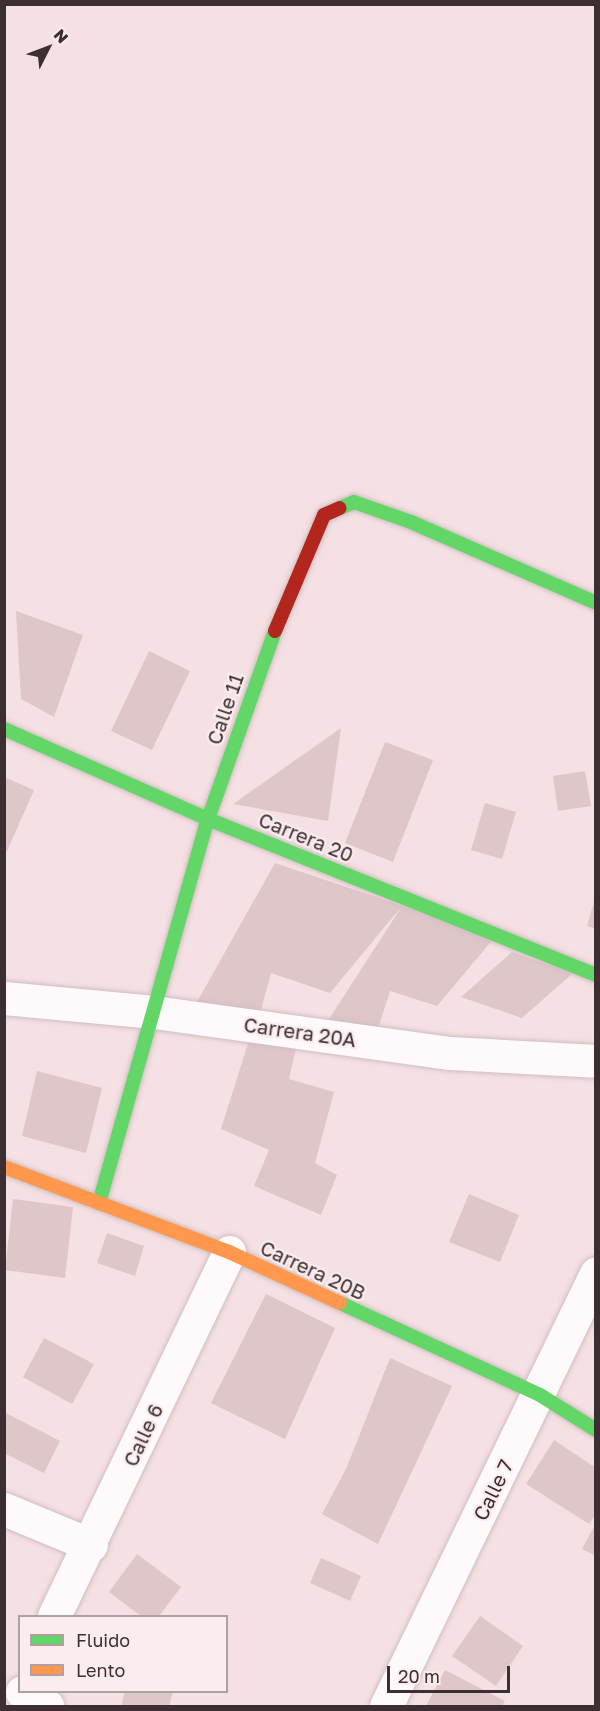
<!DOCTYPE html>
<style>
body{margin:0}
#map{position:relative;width:600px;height:1711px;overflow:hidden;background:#f5e0e3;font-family:"Golos Text",sans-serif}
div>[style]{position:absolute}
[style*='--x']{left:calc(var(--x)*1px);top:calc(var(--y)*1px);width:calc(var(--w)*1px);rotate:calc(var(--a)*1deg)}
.building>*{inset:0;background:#dfc6c9}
.roads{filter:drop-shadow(0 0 2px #cfbec1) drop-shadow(0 0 2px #cfbec1)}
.street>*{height:33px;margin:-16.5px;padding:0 16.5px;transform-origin:16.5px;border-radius:16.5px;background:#fefafb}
.fast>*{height:14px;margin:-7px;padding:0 7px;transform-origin:7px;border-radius:7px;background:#63d668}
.slow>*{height:14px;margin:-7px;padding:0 7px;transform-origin:7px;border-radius:7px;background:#ff974d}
.jam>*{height:14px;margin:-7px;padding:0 7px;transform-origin:7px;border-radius:7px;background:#b3261e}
span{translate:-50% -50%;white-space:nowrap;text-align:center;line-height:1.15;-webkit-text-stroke:4.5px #fbeced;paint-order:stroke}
.street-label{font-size:20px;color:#3d2f31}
.frame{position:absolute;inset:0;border:6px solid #3d2f31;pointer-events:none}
.legend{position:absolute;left:18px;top:1615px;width:210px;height:78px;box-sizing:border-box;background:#fbeced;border:2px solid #afa0a2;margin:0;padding:8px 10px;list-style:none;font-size:18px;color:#3d2f31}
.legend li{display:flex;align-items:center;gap:12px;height:30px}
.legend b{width:30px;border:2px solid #afa0a2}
.north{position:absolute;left:18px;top:18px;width:60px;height:60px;-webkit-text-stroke:4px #fbeced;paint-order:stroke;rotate:48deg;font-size:16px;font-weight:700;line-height:24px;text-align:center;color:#3d2f31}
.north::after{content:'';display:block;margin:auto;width:21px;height:27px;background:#3d2f31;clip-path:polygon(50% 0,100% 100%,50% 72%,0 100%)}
.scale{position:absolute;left:387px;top:1666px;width:123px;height:27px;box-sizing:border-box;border:3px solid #3d2f31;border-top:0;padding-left:8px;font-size:18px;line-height:21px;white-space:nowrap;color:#3d2f31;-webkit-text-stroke:4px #fbeced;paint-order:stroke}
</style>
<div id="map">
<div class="building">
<div style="clip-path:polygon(16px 611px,83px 635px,54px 717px,21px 699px)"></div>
<div style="clip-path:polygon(149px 651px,190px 671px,152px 750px,111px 731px)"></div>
<div style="clip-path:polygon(341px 728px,328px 821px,233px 804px)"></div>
<div style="clip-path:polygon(385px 742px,433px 760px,393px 862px,345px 843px)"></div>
<div style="clip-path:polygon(585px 771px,591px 806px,558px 811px,553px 776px)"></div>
<div style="clip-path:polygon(4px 777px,34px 790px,4px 858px)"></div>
<div style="clip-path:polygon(485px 803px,516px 812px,502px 859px,471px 850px)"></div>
<div style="clip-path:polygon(275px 863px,495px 937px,437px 1006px,390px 991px,376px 1035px,329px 1019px,402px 906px,330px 993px,271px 973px,258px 1021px,197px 1002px)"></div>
<div style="clip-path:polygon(595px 898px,596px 898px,596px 929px,587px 926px)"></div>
<div style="clip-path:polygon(512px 952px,573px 973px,522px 1018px,461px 997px)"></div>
<div style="clip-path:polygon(251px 1034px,296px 1048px,289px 1079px,334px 1092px,315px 1163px,337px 1175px,321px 1215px,254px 1186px,269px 1150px,221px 1129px)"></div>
<div style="clip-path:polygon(37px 1071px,102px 1088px,86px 1153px,22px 1136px)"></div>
<div style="clip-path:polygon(469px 1194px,519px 1215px,500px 1262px,449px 1242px)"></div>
<div style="clip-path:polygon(13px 1199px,73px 1207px,65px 1278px,5px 1270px)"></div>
<div style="clip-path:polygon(107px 1233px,144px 1246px,135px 1276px,97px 1263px)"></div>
<div style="clip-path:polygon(266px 1294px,335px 1328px,285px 1439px,211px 1403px)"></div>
<div style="clip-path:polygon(44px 1338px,94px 1364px,72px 1404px,23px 1377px)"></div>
<div style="clip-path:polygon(390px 1358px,452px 1386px,378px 1544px,322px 1514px,346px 1469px)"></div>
<div style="clip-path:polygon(6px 1413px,60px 1441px,44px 1473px,4px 1453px)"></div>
<div style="clip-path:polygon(554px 1440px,596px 1468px,596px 1514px,589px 1524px,526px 1484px)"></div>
<div style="clip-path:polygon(596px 1523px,596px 1556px,582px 1549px)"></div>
<div style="clip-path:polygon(137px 1554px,181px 1587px,159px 1616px,141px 1616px,109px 1592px)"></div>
<div style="clip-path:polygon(321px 1558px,361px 1576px,350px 1601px,310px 1583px)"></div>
<div style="clip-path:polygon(480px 1616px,523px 1646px,496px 1686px,452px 1656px)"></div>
<div style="clip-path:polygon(445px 1670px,505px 1701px,502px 1706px,426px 1706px)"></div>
<div style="clip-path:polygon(125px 1692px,173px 1692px,169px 1706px,121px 1706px)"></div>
</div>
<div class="roads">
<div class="street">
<div style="--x:4;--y:998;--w:151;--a:5.3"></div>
<div style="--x:154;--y:1012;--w:299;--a:7.9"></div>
<div style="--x:450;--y:1053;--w:146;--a:3.1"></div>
<div style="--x:4;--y:1509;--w:94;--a:22.5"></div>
<div style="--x:54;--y:1616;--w:404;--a:-64.3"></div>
<div style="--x:22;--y:1692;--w:29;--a:29"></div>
<div style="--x:386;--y:1706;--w:481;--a:-64.1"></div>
</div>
<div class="fast">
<div style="--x:340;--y:508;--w:15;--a:-23"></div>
<div style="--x:354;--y:502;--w:60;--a:19.3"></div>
<div style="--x:411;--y:522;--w:202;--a:23.6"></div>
<div style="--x:4;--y:729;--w:223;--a:23.8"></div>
<div style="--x:208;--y:819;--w:418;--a:21.9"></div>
<div style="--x:99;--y:1203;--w:399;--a:-74.2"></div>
<div style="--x:208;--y:819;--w:200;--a:-70.4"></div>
<div style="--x:340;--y:1303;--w:220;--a:24.7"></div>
<div style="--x:540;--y:1395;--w:66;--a:32"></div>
</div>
<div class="slow">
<div style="--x:4;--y:1167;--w:241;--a:20.7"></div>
<div style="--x:229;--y:1252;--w:122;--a:24.7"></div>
</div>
<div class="jam">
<div style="--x:275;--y:631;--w:126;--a:-67.1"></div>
<div style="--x:324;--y:515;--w:17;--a:-24"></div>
</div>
</div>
<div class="street-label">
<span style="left:225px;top:709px;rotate:-71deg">Calle 11</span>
<span style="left:306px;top:837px;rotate:22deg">Carrera 20</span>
<span style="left:300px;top:1032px;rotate:8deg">Carrera 20A</span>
<span style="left:313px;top:1270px;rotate:25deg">Carrera 20B</span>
<span style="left:143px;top:1435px;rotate:-65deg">Calle 6</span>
<span style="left:493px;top:1490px;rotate:-64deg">Calle 7</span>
</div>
<div class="frame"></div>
<ul class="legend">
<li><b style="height:8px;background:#63d668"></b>Fluido</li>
<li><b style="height:8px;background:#ff974d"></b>Lento</li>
</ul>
<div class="north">N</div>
<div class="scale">20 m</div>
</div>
